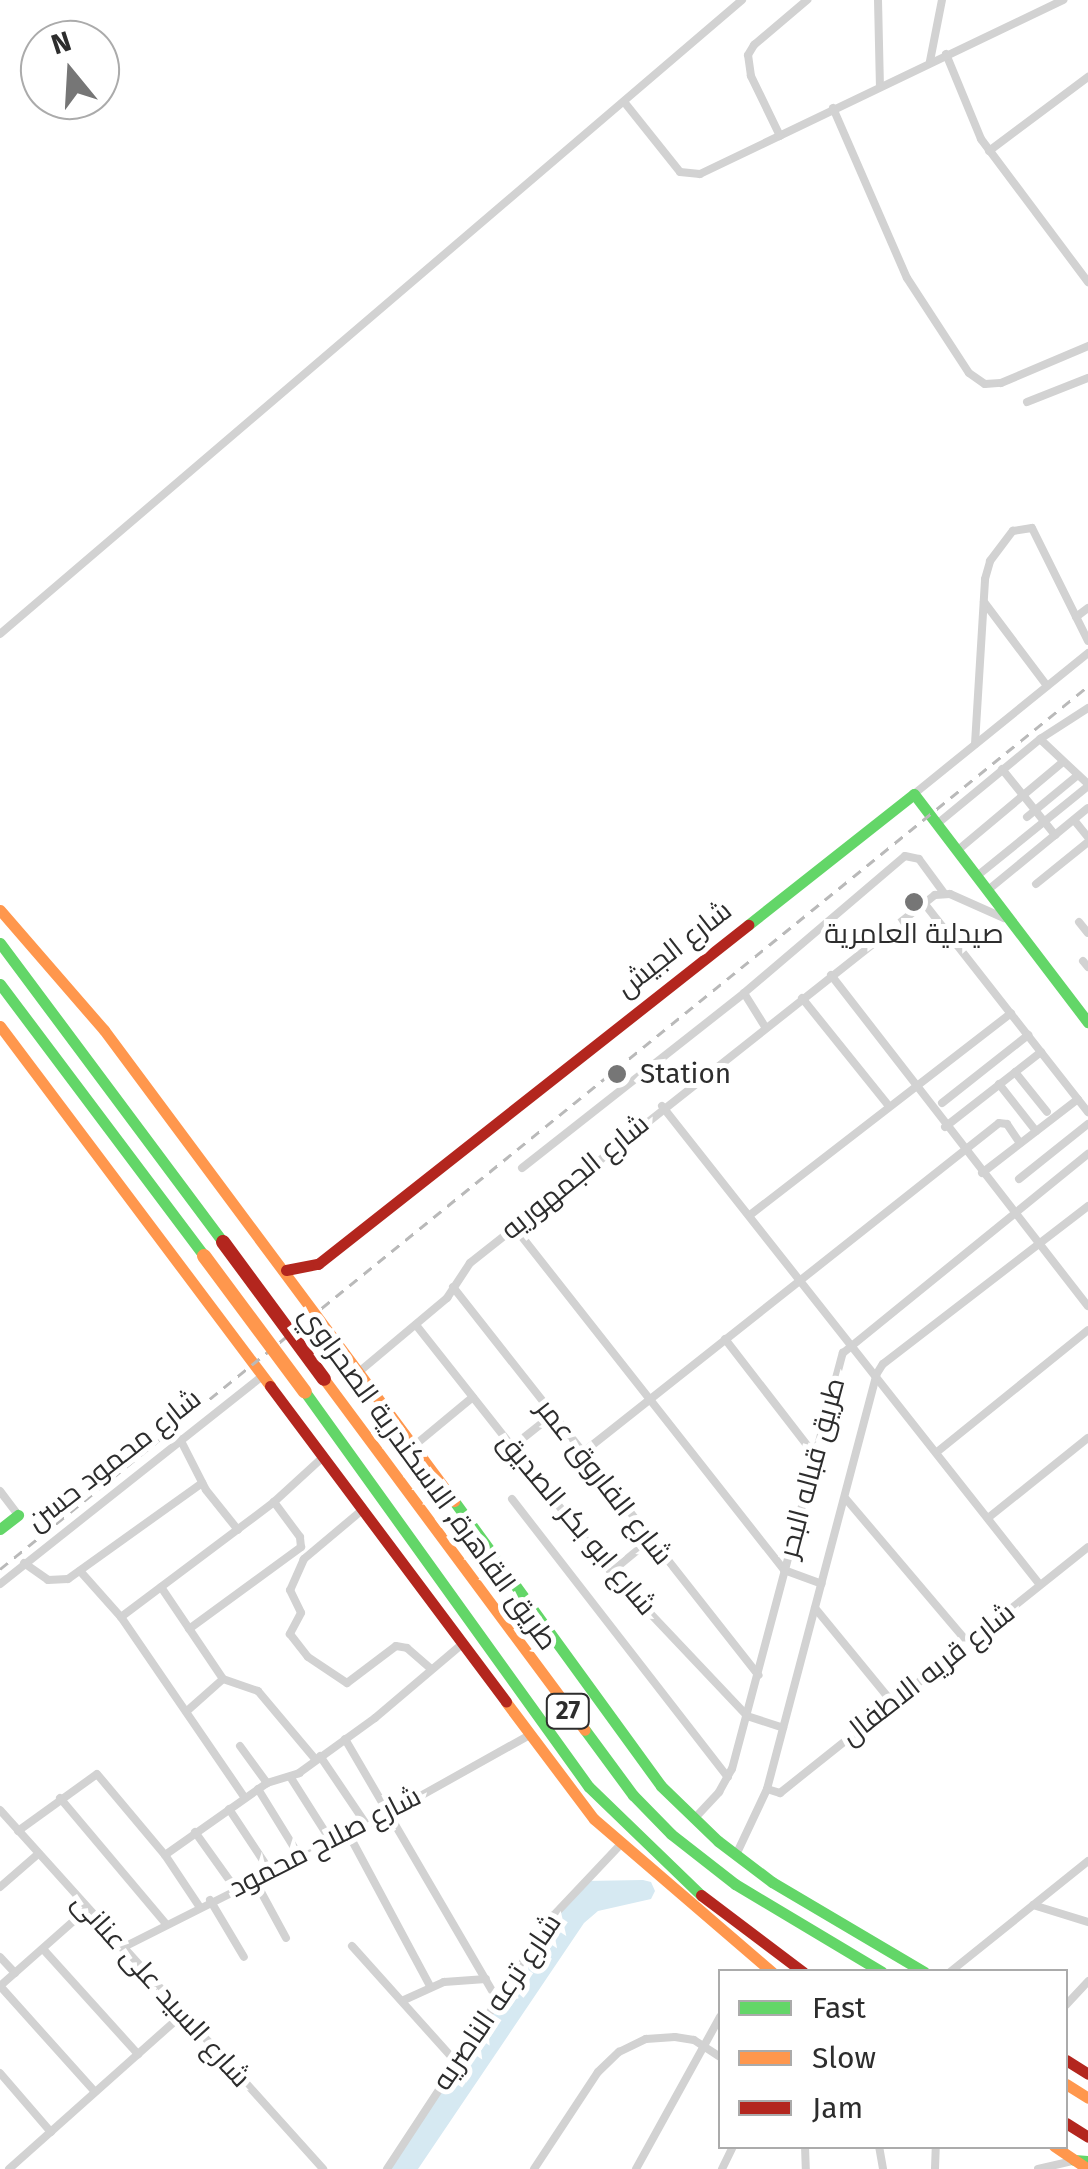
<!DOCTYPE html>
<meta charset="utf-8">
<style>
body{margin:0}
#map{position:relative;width:1088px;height:2169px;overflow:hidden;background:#fff;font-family:"Fira Sans",Cairo,sans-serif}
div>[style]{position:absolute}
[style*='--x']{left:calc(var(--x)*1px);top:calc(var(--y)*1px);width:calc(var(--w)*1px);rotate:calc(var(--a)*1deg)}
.water>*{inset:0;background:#d6e9f2}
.street>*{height:8px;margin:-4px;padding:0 4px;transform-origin:4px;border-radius:4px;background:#d2d2d2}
.fast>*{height:11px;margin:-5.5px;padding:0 5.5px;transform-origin:5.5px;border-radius:5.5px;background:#63d668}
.slow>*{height:11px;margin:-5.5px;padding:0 5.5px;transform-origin:5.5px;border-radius:5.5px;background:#ff974d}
.jam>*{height:11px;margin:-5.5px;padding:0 5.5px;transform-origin:5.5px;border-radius:5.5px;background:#b3261e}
.rail>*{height:2.5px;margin-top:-1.25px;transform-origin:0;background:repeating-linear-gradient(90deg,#b9b9b9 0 10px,transparent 0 18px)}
.slow-bridge>*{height:14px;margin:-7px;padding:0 7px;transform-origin:7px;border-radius:7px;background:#ff974d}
.jam-bridge>*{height:14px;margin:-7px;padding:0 7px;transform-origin:7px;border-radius:7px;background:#b3261e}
.dots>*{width:28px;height:28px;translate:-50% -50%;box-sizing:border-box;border:5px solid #fff;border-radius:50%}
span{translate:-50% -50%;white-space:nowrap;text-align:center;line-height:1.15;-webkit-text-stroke:10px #fff;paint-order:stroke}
.shield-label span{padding:2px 8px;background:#fff;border:2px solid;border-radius:8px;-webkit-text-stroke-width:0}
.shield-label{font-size:25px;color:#2d2d2d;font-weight:700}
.poi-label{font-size:28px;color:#2d2d2d}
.left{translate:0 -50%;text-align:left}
.street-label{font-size:28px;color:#2d2d2d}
.legend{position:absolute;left:718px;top:1969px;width:350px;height:180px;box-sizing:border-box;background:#fff;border:2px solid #ababab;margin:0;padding:12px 18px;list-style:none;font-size:30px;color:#2d2d2d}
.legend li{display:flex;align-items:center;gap:20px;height:50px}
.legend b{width:50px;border:2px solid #ababab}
.north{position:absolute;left:20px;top:20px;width:100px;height:100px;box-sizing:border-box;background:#fff;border:2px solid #ababab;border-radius:50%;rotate:342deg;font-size:28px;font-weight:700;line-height:40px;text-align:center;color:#2d2d2d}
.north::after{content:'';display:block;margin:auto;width:35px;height:45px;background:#767676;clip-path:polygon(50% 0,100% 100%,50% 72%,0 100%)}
</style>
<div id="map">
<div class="water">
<div style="clip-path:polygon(643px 1880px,651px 1882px,655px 1891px,651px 1899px,598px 1911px,584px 1923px,418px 2169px,389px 2169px,577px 1887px,584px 1881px)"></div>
</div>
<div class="street">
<div style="--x:878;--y:0;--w:86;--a:88.7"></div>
<div style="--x:946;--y:54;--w:92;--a:67.6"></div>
<div style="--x:981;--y:139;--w:179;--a:53.2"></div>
<div style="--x:930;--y:61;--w:62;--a:-78.9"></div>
<div style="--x:625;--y:103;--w:88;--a:51.4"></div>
<div style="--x:680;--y:172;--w:20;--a:6"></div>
<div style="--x:700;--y:174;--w:403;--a:-25.6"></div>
<div style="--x:833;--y:108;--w:185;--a:66.5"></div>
<div style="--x:907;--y:278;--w:113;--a:56.9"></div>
<div style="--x:969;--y:373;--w:19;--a:35"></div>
<div style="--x:985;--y:384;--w:16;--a:-4"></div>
<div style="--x:1001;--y:383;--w:95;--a:-23"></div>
<div style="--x:780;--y:136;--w:67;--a:-115.8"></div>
<div style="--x:751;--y:76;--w:21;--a:-98"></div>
<div style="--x:748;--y:55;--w:12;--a:-59"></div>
<div style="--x:754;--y:45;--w:70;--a:-40.3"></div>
<div style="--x:989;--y:151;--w:124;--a:-36.8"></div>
<div style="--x:1027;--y:402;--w:66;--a:-21.5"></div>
<div style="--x:984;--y:602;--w:105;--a:53.1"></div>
<div style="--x:1076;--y:617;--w:15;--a:-37"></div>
<div style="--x:0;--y:634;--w:976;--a:-40.51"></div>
<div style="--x:1040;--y:739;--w:66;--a:43.2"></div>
<div style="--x:975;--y:744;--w:165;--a:-86.5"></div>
<div style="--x:985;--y:579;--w:19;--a:-74"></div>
<div style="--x:990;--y:561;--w:38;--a:-53"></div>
<div style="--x:1013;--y:531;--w:19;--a:-9"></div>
<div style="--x:1032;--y:528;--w:126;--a:63.6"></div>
<div style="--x:1002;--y:769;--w:85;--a:51.2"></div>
<div style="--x:914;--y:794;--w:224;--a:-39"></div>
<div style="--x:1027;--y:817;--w:66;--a:-39.5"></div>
<div style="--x:1074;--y:820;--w:22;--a:51"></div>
<div style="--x:937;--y:824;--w:134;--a:-39.5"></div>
<div style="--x:1040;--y:739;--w:57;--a:-32.9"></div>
<div style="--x:958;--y:850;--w:137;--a:-40"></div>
<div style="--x:977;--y:876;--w:143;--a:-39"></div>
<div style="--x:1036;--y:884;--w:67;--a:-38.9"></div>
<div style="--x:988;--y:890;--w:129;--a:-39.4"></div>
<div style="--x:924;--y:903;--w:266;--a:51.9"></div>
<div style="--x:1079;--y:922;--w:14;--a:51"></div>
<div style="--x:1083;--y:961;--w:8;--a:50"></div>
<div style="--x:831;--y:975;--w:419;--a:52.2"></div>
<div style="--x:744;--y:993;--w:39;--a:58"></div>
<div style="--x:802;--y:998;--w:137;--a:51.2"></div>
<div style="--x:1015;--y:1072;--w:51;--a:51.3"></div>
<div style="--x:999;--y:1084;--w:60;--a:51.8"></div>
<div style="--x:942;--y:1103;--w:110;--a:-38.3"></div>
<div style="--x:662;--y:1106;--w:610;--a:51.72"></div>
<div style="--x:945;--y:1127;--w:122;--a:-38"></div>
<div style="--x:522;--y:1168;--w:283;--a:-38.2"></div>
<div style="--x:744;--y:993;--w:211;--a:-40.4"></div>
<div style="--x:905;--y:856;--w:14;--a:12"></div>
<div style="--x:919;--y:859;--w:42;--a:53.7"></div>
<div style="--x:982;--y:1173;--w:121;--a:-37.6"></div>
<div style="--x:1019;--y:1179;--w:88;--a:-38.6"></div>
<div style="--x:750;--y:1215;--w:330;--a:-37.7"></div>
<div style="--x:515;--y:1228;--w:435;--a:51.8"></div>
<div style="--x:784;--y:1570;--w:40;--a:20.2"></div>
<div style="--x:453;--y:1287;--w:494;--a:51.8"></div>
<div style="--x:416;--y:1325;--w:315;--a:51.7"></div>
<div style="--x:611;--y:1572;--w:198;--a:46.6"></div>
<div style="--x:747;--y:1716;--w:38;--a:18"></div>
<div style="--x:725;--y:1339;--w:145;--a:52.3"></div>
<div style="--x:360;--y:1371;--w:114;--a:-40"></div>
<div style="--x:447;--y:1298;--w:42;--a:-56.7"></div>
<div style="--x:470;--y:1263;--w:593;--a:-38.36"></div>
<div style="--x:935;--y:895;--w:15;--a:-4"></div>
<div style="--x:950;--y:894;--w:59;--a:24"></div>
<div style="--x:180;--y:1439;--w:57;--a:63"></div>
<div style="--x:206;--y:1490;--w:51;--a:51.3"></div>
<div style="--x:415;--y:1445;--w:75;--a:-39.6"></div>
<div style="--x:512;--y:1447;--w:50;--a:-38.5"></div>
<div style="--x:937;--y:1452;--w:194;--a:-38.9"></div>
<div style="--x:581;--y:1454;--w:533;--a:-38.37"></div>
<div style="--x:999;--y:1123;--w:8;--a:7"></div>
<div style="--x:1007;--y:1124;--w:23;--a:56"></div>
<div style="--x:0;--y:1491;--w:30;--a:53"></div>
<div style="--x:512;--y:1499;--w:352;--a:52.2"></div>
<div style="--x:846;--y:1499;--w:189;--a:49.7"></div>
<div style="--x:361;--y:1511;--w:75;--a:139.9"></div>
<div style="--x:304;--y:1559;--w:34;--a:114"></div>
<div style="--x:290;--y:1590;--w:25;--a:64"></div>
<div style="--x:301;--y:1613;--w:24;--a:118"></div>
<div style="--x:290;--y:1634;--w:29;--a:52"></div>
<div style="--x:308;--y:1657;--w:47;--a:33.7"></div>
<div style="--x:347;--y:1683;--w:61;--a:-37.1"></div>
<div style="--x:396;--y:1646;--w:11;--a:10"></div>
<div style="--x:407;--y:1648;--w:32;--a:41"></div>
<div style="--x:988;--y:1518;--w:128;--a:-38.7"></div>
<div style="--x:24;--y:1563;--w:29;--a:35"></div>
<div style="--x:48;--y:1580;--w:20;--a:-3"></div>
<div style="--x:68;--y:1579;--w:165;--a:-35.6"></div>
<div style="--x:80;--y:1571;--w:62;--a:48.3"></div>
<div style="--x:121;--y:1617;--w:219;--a:55.6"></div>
<div style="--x:611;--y:1572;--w:50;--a:-39.4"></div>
<div style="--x:0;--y:1584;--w:333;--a:-38.4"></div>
<div style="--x:161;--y:1587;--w:111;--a:56"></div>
<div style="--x:223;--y:1679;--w:37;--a:19"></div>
<div style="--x:258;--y:1691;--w:90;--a:50"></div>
<div style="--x:815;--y:1608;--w:122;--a:50.7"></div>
<div style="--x:121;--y:1617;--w:191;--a:-36.9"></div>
<div style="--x:274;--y:1502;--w:65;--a:-42.5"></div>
<div style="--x:189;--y:1629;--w:139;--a:-36.2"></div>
<div style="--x:301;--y:1547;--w:10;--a:-96"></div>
<div style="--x:300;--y:1537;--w:44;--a:-126.6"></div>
<div style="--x:187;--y:1711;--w:48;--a:-41.6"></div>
<div style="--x:345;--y:1739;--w:306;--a:59.7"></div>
<div style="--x:240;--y:1746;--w:46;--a:53.9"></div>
<div style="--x:320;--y:1756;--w:82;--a:55.9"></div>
<div style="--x:291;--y:1778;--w:75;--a:57.6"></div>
<div style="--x:258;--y:1789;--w:80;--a:58.3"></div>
<div style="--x:767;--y:1789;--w:14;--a:17"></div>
<div style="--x:780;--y:1793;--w:394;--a:-38.6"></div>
<div style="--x:60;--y:1798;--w:165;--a:49.9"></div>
<div style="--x:229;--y:1809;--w:74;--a:56.5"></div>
<div style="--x:0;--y:1810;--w:483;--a:48"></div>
<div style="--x:694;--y:1819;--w:37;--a:-47"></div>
<div style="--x:719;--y:1792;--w:26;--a:-61"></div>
<div style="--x:732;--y:1769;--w:431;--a:-75.1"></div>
<div style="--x:843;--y:1353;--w:316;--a:-39.1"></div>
<div style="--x:18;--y:1831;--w:97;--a:-35.8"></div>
<div style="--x:97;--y:1774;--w:106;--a:50"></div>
<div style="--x:165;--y:1855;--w:61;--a:56.3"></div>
<div style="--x:195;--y:1832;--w:69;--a:54.5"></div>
<div style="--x:348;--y:1833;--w:174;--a:61.8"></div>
<div style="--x:165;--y:1855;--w:125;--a:-35.2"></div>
<div style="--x:267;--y:1783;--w:34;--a:-17"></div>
<div style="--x:299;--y:1773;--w:94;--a:-35.9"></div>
<div style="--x:375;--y:1718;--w:113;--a:-40.3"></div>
<div style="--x:736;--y:1855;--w:73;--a:-64.8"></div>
<div style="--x:767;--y:1789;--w:428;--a:-75.2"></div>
<div style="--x:876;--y:1375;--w:13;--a:-58"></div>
<div style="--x:883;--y:1364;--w:259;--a:-37.6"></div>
<div style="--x:254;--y:1879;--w:67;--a:61.5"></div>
<div style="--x:0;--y:1887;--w:50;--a:-41"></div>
<div style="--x:210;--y:1900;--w:66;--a:59.2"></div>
<div style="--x:1033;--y:1905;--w:58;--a:17.2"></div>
<div style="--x:352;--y:1946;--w:156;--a:48.1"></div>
<div style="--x:122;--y:1948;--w:300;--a:-26.7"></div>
<div style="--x:390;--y:1813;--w:158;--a:-29.2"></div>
<div style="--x:43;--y:1949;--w:142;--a:47.9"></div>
<div style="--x:0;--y:1957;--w:22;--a:47"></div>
<div style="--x:950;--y:1972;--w:177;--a:-38.8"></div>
<div style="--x:0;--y:1986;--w:142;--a:48.1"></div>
<div style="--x:0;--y:1986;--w:116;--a:-41.5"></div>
<div style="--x:404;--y:2000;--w:44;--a:-24.2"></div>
<div style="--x:444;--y:1982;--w:42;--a:-4.1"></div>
<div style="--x:1066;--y:2005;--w:33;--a:-47"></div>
<div style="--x:0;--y:2073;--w:78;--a:49.2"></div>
<div style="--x:805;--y:2146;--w:23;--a:88"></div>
<div style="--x:879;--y:2146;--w:23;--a:80"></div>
<div style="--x:9;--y:2169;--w:232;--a:-41.7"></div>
<div style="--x:387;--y:2169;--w:304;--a:-56.7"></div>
<div style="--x:554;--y:1915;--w:96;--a:-46.7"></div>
<div style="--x:534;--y:2169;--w:116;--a:-56.6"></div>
<div style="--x:598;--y:2072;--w:29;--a:-44"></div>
<div style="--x:619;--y:2052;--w:30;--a:-26"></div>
<div style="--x:646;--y:2039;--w:29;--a:-4"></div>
<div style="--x:675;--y:2037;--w:19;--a:9"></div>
<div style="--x:694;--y:2040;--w:31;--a:33"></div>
<div style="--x:636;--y:2169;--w:174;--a:-61.1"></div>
<div style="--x:722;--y:2169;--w:25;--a:-64"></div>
<div style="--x:935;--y:2169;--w:23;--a:-88"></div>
<div style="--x:1038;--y:2169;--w:36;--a:-13"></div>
</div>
<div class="fast">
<div style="--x:748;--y:925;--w:211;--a:-38.3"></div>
<div style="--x:914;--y:794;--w:287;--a:52.7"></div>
<div style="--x:0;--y:943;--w:373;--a:53.3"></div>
<div style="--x:0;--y:984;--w:340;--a:53.1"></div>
<div style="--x:305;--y:1392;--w:486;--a:54.3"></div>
<div style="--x:589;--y:1787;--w:156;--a:44"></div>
<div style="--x:454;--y:1501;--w:352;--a:54"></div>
<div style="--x:661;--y:1786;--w:79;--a:44"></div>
<div style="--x:718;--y:1841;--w:68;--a:37.2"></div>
<div style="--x:772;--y:1882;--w:177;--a:30.6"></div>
<div style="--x:0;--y:1529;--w:23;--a:-38"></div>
<div style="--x:585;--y:1730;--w:81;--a:53.6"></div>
<div style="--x:633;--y:1795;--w:54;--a:45.7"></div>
<div style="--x:671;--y:1834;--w:81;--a:38"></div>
<div style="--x:735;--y:1884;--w:171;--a:30.9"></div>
<div style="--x:1074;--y:2160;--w:14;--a:4"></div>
</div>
<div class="slow">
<div style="--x:0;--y:910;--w:159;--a:49.1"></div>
<div style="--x:104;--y:1030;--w:587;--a:53.38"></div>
<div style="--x:0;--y:1026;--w:450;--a:53.1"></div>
<div style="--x:324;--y:1379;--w:437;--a:53.4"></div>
<div style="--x:506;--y:1702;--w:146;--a:53.1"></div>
<div style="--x:594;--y:1819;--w:235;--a:40.7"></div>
<div style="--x:1066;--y:2084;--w:26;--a:32"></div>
<div style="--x:1054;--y:2146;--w:41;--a:34.1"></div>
</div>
<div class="jam">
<div style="--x:286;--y:1270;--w:33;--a:-11"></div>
<div style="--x:318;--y:1264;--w:548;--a:-38.25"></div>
<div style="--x:270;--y:1386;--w:394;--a:53.2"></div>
<div style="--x:701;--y:1895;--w:128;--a:37"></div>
<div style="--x:1066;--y:2060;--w:26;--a:32"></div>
<div style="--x:1066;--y:2123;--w:26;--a:32"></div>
</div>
<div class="rail">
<div style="--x:0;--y:1569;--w:1401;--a:-39.06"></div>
</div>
<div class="slow-bridge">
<div style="--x:204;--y:1256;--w:169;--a:53.4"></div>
</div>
<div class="jam-bridge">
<div style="--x:223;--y:1242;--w:170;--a:53.6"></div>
</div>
<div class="dots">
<div style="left:914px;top:902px;background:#767676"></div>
<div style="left:617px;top:1074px;background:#767676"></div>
</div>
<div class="shield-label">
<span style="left:568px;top:1711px">27</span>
</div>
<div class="poi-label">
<span style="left:914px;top:934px">صيدلية العامرية</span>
<span class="left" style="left:640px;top:1074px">Station</span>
</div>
<div class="street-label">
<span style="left:674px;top:949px;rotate:-38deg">شارع الجيش</span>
<span style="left:575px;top:1177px;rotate:-39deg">شارع الجمهوريه</span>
<span style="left:114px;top:1460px;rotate:-38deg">شارع محمود حسن</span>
<span style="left:812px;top:1468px;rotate:-75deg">طريق قباله البحر</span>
<span style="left:428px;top:1478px;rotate:54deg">طريق القاهرة, الاسكندرية الصحراوي</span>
<span style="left:604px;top:1482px;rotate:52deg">شارع الفاروق عمر</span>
<span style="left:577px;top:1524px;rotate:50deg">شارع ابو بكر الصديق</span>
<span style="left:928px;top:1674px;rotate:-38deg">شارع قريه الاطفال</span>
<span style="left:325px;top:1842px;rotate:-27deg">شارع صلاح محمود</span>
<span style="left:161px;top:1990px;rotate:48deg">شارع السيد على عنانى</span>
<span style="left:497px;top:2002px;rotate:-56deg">شارع ترعه الناصريه</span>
</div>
<ul class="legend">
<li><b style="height:12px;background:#63d668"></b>Fast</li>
<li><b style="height:12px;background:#ff974d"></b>Slow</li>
<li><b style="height:12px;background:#b3261e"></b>Jam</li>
</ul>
<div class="north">N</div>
</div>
